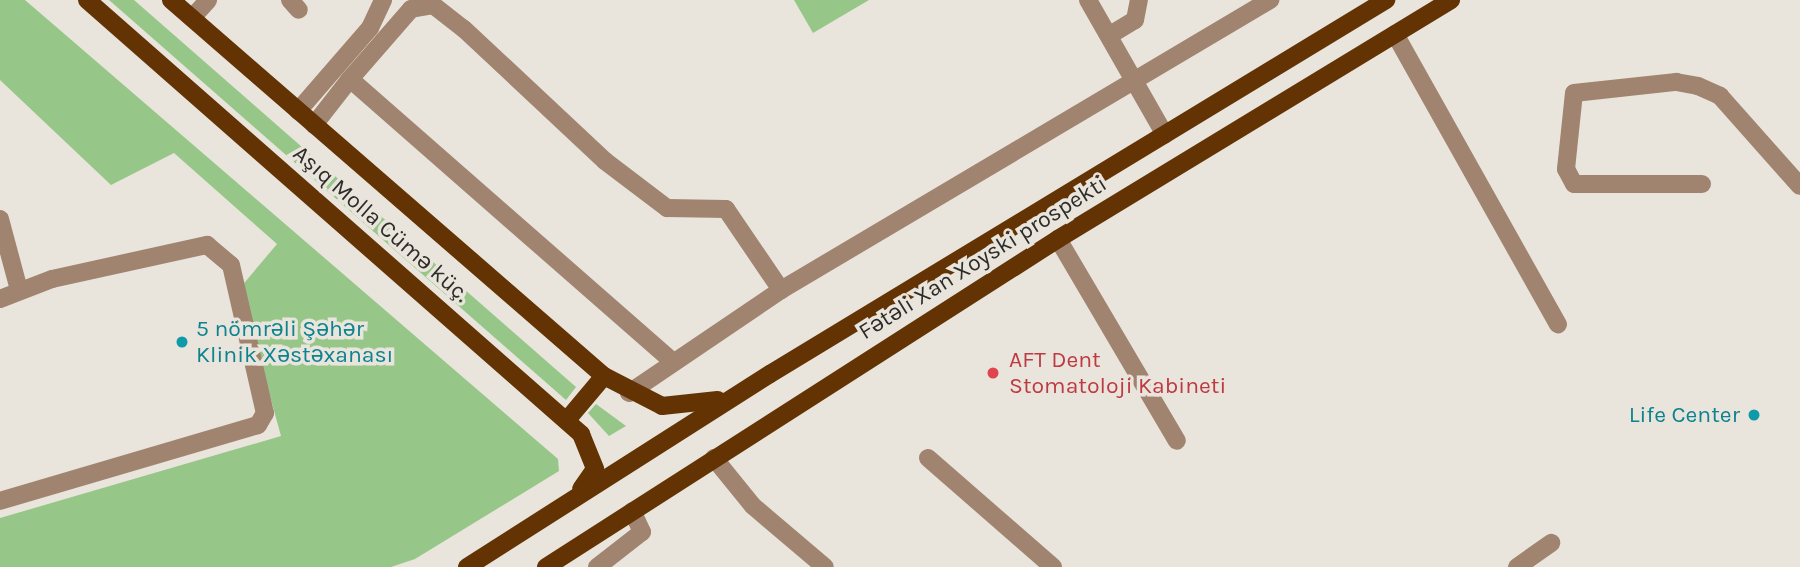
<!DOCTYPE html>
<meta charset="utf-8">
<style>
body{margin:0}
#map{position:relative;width:1800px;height:567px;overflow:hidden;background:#e9e5dc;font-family:Karla,sans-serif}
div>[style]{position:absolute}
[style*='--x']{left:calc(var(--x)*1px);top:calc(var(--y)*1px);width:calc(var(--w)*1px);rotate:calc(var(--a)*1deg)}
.green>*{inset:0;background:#97c788}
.minor>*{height:18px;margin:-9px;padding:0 9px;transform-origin:9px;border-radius:9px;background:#a0846f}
.major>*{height:18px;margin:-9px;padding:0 9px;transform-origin:9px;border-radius:9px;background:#633303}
.dots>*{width:19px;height:19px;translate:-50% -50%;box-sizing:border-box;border:4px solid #e9e5dc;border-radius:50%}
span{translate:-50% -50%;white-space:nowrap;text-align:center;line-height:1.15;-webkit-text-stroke:7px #e9e5dc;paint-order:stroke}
.street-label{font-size:23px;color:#2e2c29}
.culture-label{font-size:23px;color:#0d838f}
.left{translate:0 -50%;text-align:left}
.right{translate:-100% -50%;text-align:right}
.health-label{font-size:23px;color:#be3a42}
</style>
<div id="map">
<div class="green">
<div style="clip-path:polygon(0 0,25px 0,558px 459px,559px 471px,415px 559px,391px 567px,0 567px,0 518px,281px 436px,240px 288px,277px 244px,174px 153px,111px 185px,0 80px)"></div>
<div style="clip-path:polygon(109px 0,134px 0,576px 387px,566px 400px)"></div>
<div style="clip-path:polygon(794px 0,869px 0,813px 33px)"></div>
<div style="clip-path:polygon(596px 404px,626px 426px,609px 436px,588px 413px)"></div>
</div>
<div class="minor">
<div style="--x:290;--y:0;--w:13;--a:48"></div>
<div style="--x:1088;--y:0;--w:155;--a:60.3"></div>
<div style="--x:192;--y:18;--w:24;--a:-48"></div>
<div style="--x:1395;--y:34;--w:333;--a:60.7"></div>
<div style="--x:1110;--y:35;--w:29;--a:-31"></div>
<div style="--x:1135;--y:20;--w:20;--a:-79"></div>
<div style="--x:298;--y:111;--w:110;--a:-49.1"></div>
<div style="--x:370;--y:28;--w:31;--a:-65"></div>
<div style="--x:314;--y:125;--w:58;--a:-52"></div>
<div style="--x:1702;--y:184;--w:128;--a:180"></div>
<div style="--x:1574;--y:184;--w:17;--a:-118"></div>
<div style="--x:1566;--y:169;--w:76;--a:-84"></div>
<div style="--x:1574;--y:93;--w:103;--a:-6.2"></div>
<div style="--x:1676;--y:82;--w:22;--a:10"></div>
<div style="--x:1698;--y:86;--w:24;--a:24"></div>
<div style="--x:1720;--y:96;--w:120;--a:48.4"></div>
<div style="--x:0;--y:219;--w:73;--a:75"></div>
<div style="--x:1058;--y:239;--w:234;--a:59.5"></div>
<div style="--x:0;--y:299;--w:56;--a:-21"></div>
<div style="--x:52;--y:279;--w:159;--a:-12.4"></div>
<div style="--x:207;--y:245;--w:31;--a:40"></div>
<div style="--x:231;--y:265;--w:152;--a:77.1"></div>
<div style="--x:265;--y:413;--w:14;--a:120"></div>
<div style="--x:258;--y:425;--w:269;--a:163.6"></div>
<div style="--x:672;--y:361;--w:428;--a:-138.8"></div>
<div style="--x:350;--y:79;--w:93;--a:-48.9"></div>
<div style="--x:411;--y:9;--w:22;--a:-10"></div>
<div style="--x:433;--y:5;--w:39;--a:38"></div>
<div style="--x:464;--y:29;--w:193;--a:43.1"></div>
<div style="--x:605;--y:161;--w:78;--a:37.2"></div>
<div style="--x:667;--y:208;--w:59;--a:1"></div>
<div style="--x:726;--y:209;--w:98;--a:55.8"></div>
<div style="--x:629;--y:393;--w:184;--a:-34.1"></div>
<div style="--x:781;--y:290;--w:569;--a:-30.67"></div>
<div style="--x:714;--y:458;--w:62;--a:50.9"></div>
<div style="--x:753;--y:506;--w:94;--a:40.3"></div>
<div style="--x:928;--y:458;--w:166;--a:41.1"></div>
<div style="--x:597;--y:567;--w:57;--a:-37.9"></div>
<div style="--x:642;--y:532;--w:23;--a:-115"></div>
<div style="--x:1517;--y:567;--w:42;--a:-35.2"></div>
</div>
<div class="major">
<div style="--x:87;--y:0;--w:658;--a:41.3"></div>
<div style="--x:581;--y:434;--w:38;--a:68"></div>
<div style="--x:595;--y:469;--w:24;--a:125"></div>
<div style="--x:171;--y:0;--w:573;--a:40.97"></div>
<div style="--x:604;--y:376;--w:65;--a:27.3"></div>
<div style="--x:662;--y:406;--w:56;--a:-6.1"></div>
<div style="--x:567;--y:420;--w:57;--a:-49.9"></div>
<div style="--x:467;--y:567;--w:359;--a:-32.5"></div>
<div style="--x:770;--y:374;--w:721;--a:-31.26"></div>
<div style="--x:546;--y:567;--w:608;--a:-32.64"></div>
<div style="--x:1058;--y:239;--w:460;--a:-31.3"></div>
</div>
<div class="dots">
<div style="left:182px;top:342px;background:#0f9aa8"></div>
<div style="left:993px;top:373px;background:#e0444e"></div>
<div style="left:1754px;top:415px;background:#0f9aa8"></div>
</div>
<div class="street-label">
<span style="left:381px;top:224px;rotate:41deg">Aşıq Molla Cümə küç.</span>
<span style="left:983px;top:258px;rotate:-32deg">Fətəli Xan Xoyski prospekti</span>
</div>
<div class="culture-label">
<span class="left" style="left:196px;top:342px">5 nömrəli Şəhər<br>Klinik Xəstəxanası</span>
<span class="right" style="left:1740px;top:415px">Life Center</span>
</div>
<div class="health-label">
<span class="left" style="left:1009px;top:373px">AFT Dent<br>Stomatoloji Kabineti</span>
</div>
</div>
